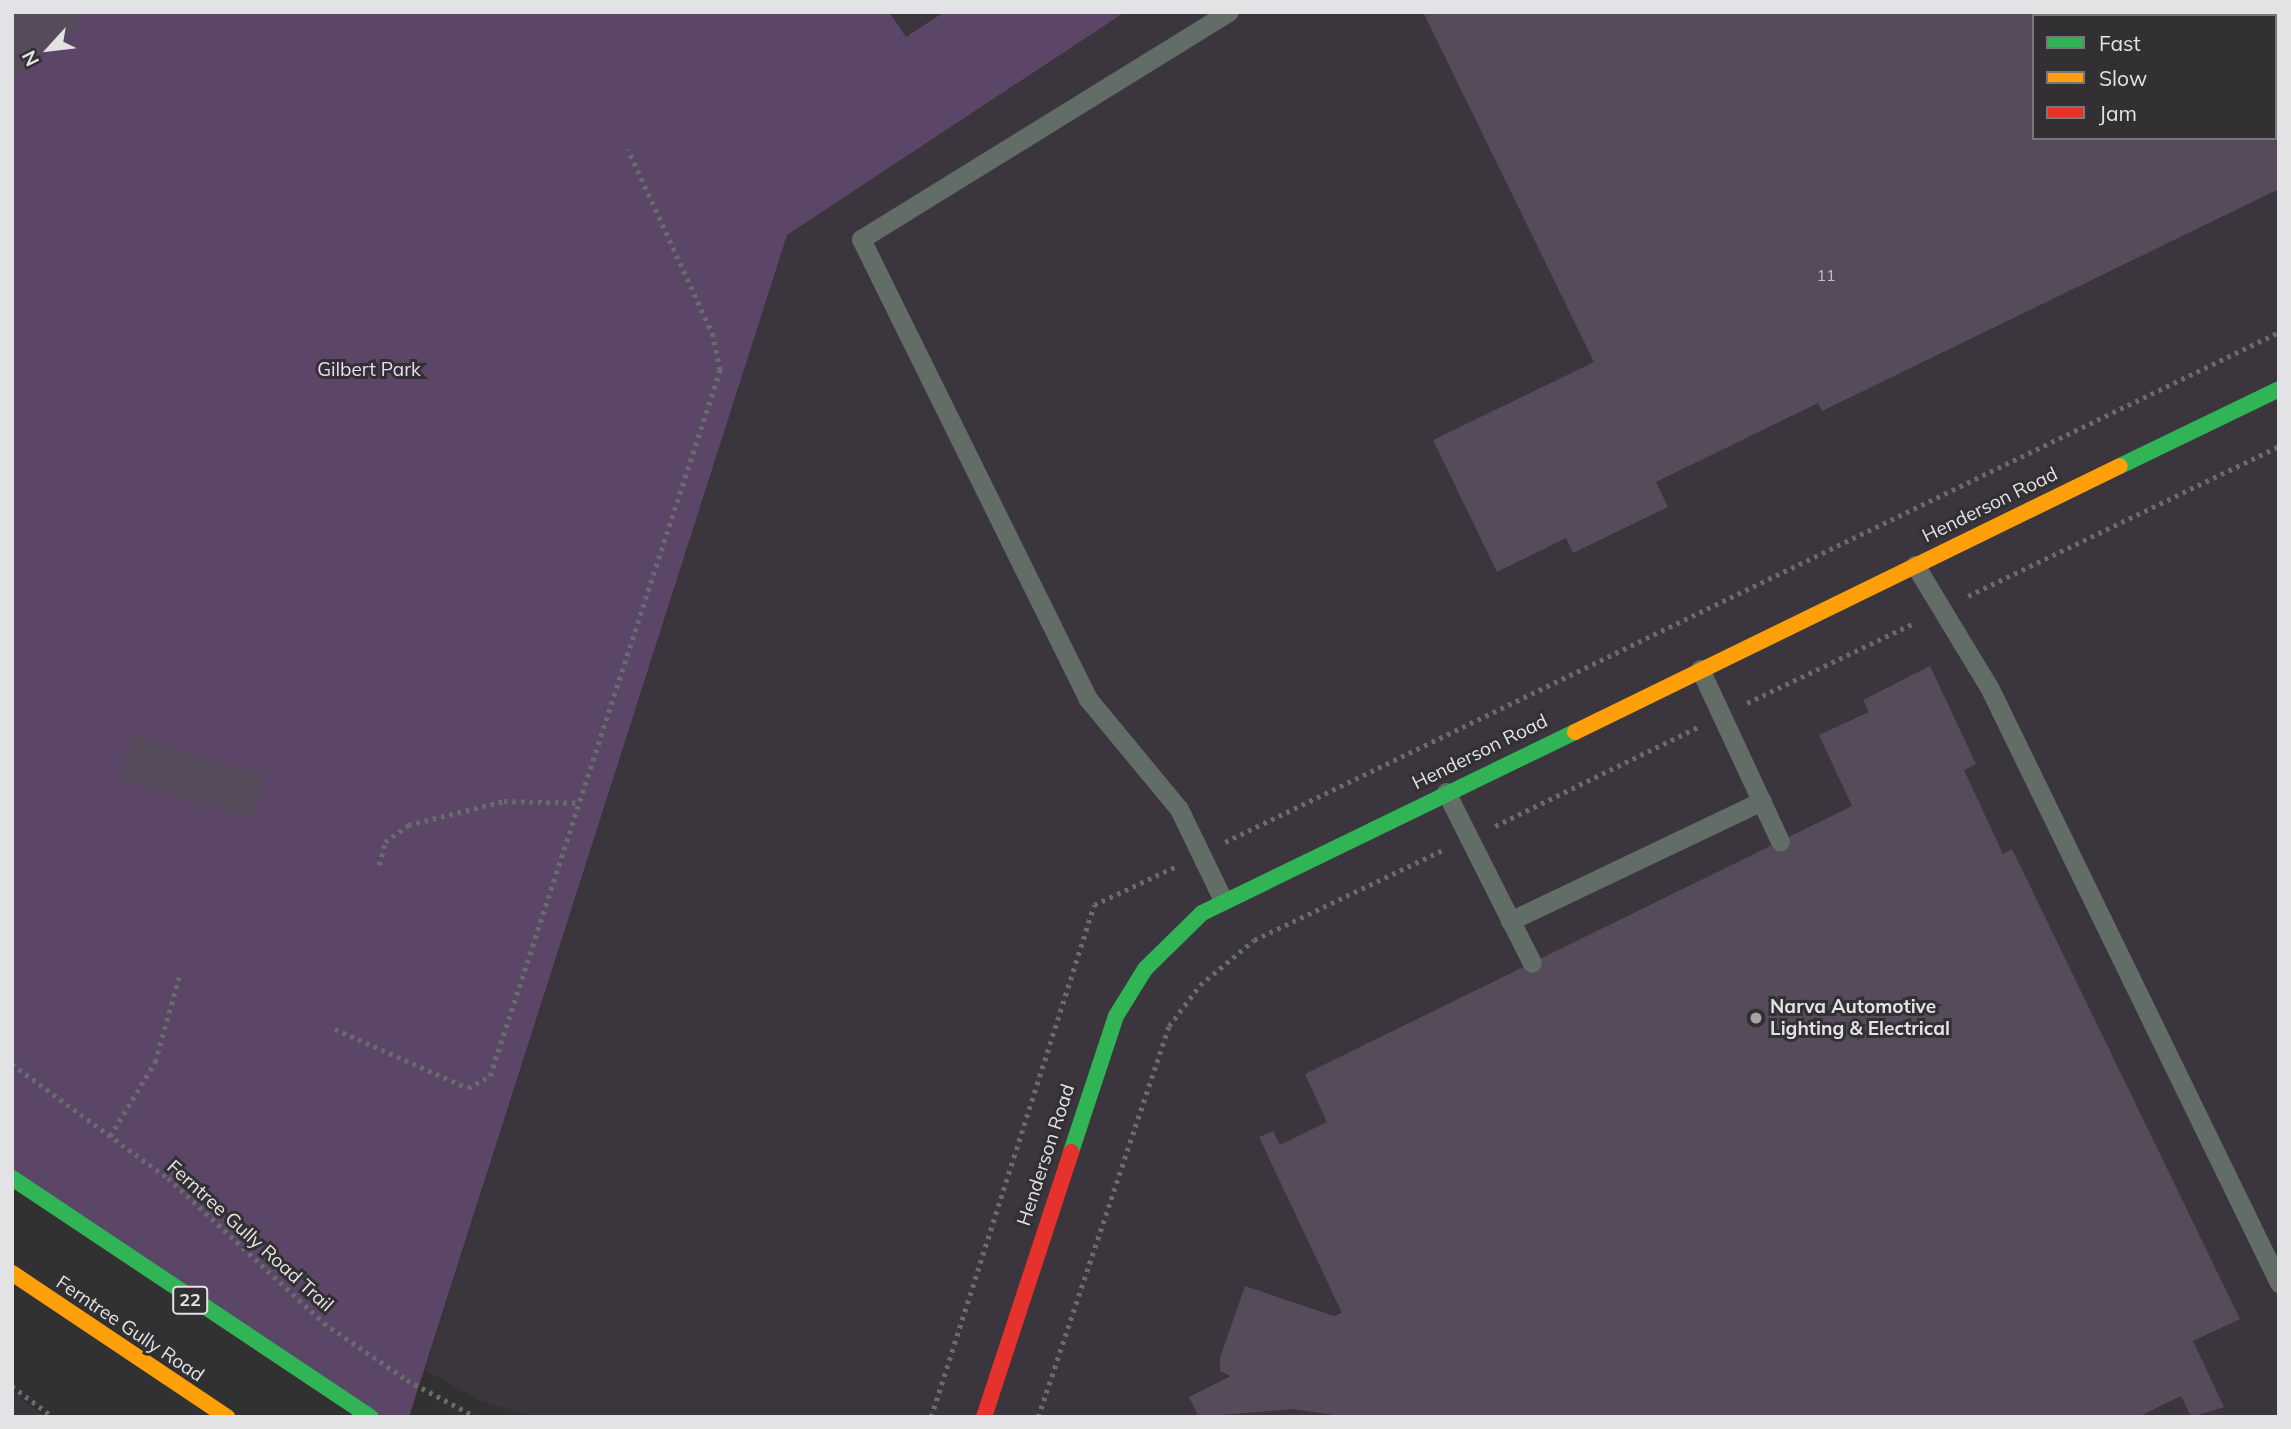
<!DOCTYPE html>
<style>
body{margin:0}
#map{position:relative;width:2291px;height:1429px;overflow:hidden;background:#323132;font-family:Mulish,sans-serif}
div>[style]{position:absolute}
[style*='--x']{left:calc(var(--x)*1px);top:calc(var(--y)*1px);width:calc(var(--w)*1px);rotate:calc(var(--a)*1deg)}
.built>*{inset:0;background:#3b363d}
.green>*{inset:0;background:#5c4668}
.building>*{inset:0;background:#554b5a}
.path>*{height:4.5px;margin-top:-2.25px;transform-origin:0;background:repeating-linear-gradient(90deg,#666d6a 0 3.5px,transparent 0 8.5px)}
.lane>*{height:19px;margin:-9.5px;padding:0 9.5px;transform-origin:9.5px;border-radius:9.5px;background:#626d68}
.fast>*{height:16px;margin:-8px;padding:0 8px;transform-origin:8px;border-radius:8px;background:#30b455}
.slow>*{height:16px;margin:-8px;padding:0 8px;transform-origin:8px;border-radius:8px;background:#ff9f0a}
.jam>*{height:16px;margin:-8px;padding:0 8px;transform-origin:8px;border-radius:8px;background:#e5322d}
.dots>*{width:19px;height:19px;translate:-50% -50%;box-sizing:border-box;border:4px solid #323033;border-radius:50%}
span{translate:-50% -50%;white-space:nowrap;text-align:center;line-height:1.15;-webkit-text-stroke:6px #323033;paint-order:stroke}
.number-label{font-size:16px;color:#c0bcc2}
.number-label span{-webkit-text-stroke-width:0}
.shield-label span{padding:2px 5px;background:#323033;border:2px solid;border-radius:5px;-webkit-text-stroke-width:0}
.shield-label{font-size:18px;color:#e3e2e4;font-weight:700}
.park-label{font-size:19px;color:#eed6fd}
.street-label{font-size:19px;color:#e3e2e4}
.poi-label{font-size:19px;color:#e3e2e4;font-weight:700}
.left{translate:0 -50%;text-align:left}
.frame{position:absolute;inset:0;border:14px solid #e3e2e4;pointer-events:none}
.legend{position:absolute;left:2032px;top:14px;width:245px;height:126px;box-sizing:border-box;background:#323033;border:2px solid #79777a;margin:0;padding:9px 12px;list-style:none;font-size:21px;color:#e3e2e4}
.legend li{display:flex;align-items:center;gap:14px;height:35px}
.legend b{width:35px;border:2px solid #79777a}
.north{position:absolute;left:14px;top:14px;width:70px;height:70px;-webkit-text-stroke:5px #323033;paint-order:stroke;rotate:243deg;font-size:19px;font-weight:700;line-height:28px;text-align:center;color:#e3e2e4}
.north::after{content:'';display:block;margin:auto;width:24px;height:32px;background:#e3e2e4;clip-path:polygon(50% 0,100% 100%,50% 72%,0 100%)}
</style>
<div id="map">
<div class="built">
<div style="clip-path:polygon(889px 12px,944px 12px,906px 37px)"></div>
<div style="clip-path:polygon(evenodd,1125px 12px,2279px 12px,2279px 1417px,533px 1417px,478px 1400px,425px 1370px,787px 235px,1125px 12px,2034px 16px,2275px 16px,2275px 138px,2034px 138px,2034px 16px)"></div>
<div style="clip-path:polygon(12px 1392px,45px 1417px,12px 1417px)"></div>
</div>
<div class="green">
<div style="clip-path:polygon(12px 12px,889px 12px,906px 37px,944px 12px,1125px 12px,787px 235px,409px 1417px,371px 1417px,12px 1178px)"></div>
</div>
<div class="building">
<div style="clip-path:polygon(12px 12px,79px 12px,84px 19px,14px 79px)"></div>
<div style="clip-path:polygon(evenodd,1423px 12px,2279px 12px,2279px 189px,1822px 411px,1818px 403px,1656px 482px,1668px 507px,1573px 553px,1566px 538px,1497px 572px,1433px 440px,1594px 362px,1423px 12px,2034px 16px,2275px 16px,2275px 138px,2034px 138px,2034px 16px)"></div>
<div style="clip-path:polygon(1930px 666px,1976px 764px,1964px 770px,2003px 854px,2012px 849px,2240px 1319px,2193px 1341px,2224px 1407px,2191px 1417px,2181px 1396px,2138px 1417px,1348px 1417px,1292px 1409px,1199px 1417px,1189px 1397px,1231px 1376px,1220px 1371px,1220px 1358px,1245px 1286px,1334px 1316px,1342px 1313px,1259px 1137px,1273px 1131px,1280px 1145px,1327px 1122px,1305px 1074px,1852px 806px,1819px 735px,1869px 712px,1863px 700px)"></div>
<div style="clip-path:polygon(133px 734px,265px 776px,251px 819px,120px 778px)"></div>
</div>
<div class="path">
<div style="--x:1968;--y:596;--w:345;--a:-25.7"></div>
<div style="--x:1747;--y:703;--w:187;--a:-25.6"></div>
<div style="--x:1495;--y:826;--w:226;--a:-26"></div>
<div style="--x:1225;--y:842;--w:1171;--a:-25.82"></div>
<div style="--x:379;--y:865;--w:24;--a:-75"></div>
<div style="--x:385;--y:842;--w:29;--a:-36"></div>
<div style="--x:408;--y:825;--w:99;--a:-14"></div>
<div style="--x:504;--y:801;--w:76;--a:1.5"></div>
<div style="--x:335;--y:1029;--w:145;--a:23.9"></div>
<div style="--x:468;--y:1088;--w:25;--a:-29"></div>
<div style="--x:490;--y:1076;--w:743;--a:-71.96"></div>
<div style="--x:720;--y:370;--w:35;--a:-102"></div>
<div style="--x:713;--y:336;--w:205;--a:-114.6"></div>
<div style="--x:12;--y:1064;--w:193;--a:36.2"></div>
<div style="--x:168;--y:1178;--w:213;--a:42.9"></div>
<div style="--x:324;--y:1323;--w:101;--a:34.5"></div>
<div style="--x:407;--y:1380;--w:78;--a:28.2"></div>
<div style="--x:110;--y:1136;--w:87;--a:-58.7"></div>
<div style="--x:155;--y:1062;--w:88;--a:-74.2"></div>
<div style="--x:12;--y:1386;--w:51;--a:37.1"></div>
<div style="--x:931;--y:1417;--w:537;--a:-72.34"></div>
<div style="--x:1094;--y:905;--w:92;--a:-25.2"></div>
<div style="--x:1038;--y:1417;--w:412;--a:-71.5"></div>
<div style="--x:1169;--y:1026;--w:51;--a:-52.9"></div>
<div style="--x:1200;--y:985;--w:70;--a:-39.8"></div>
<div style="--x:1254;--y:940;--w:209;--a:-25.5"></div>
</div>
<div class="lane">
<div style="--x:1915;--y:565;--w:143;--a:58.8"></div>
<div style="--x:1989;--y:687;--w:663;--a:64.05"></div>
<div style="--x:1700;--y:669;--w:190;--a:65.1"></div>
<div style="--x:1446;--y:792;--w:191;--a:63.3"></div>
<div style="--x:1223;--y:900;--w:101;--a:-115.8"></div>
<div style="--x:1179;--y:809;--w:143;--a:-129.6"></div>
<div style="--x:1088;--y:699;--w:513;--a:-116.27"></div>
<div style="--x:861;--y:239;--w:432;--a:-31.7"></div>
<div style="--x:1510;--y:921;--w:279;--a:-25.5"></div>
</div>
<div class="fast">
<div style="--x:2120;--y:466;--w:177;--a:-25.8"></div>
<div style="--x:1071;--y:1152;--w:143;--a:-71.7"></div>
<div style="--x:1116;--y:1016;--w:55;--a:-58.3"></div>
<div style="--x:1145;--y:969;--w:80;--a:-44.5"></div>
<div style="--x:1202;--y:913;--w:415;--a:-25.9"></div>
<div style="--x:12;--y:1178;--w:431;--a:33.7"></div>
</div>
<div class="slow">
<div style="--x:1575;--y:732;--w:606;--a:-26.02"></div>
<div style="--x:12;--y:1273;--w:259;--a:33.8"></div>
</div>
<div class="jam">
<div style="--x:984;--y:1417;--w:279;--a:-71.8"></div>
</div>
<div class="dots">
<div style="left:1756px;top:1018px;background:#a5a4a6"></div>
</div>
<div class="number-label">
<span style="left:1826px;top:275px">11</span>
</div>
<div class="shield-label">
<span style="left:190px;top:1300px">22</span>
</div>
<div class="park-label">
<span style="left:369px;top:370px">Gilbert Park</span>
</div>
<div class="street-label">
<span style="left:1990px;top:505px;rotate:-26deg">Henderson Road</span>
<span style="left:1480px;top:752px;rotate:-26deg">Henderson Road</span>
<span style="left:1046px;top:1155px;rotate:-72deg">Henderson Road</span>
<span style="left:250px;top:1236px;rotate:42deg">Ferntree Gully Road Trail</span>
<span style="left:130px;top:1329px;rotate:34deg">Ferntree Gully Road</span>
</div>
<div class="poi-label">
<span class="left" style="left:1770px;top:1018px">Narva Automotive<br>Lighting &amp; Electrical</span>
</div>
<div class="frame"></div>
<ul class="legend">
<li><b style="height:9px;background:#30b455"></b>Fast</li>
<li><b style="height:9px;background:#ff9f0a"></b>Slow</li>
<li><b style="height:9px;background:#e5322d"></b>Jam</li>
</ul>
<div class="north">N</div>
</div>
